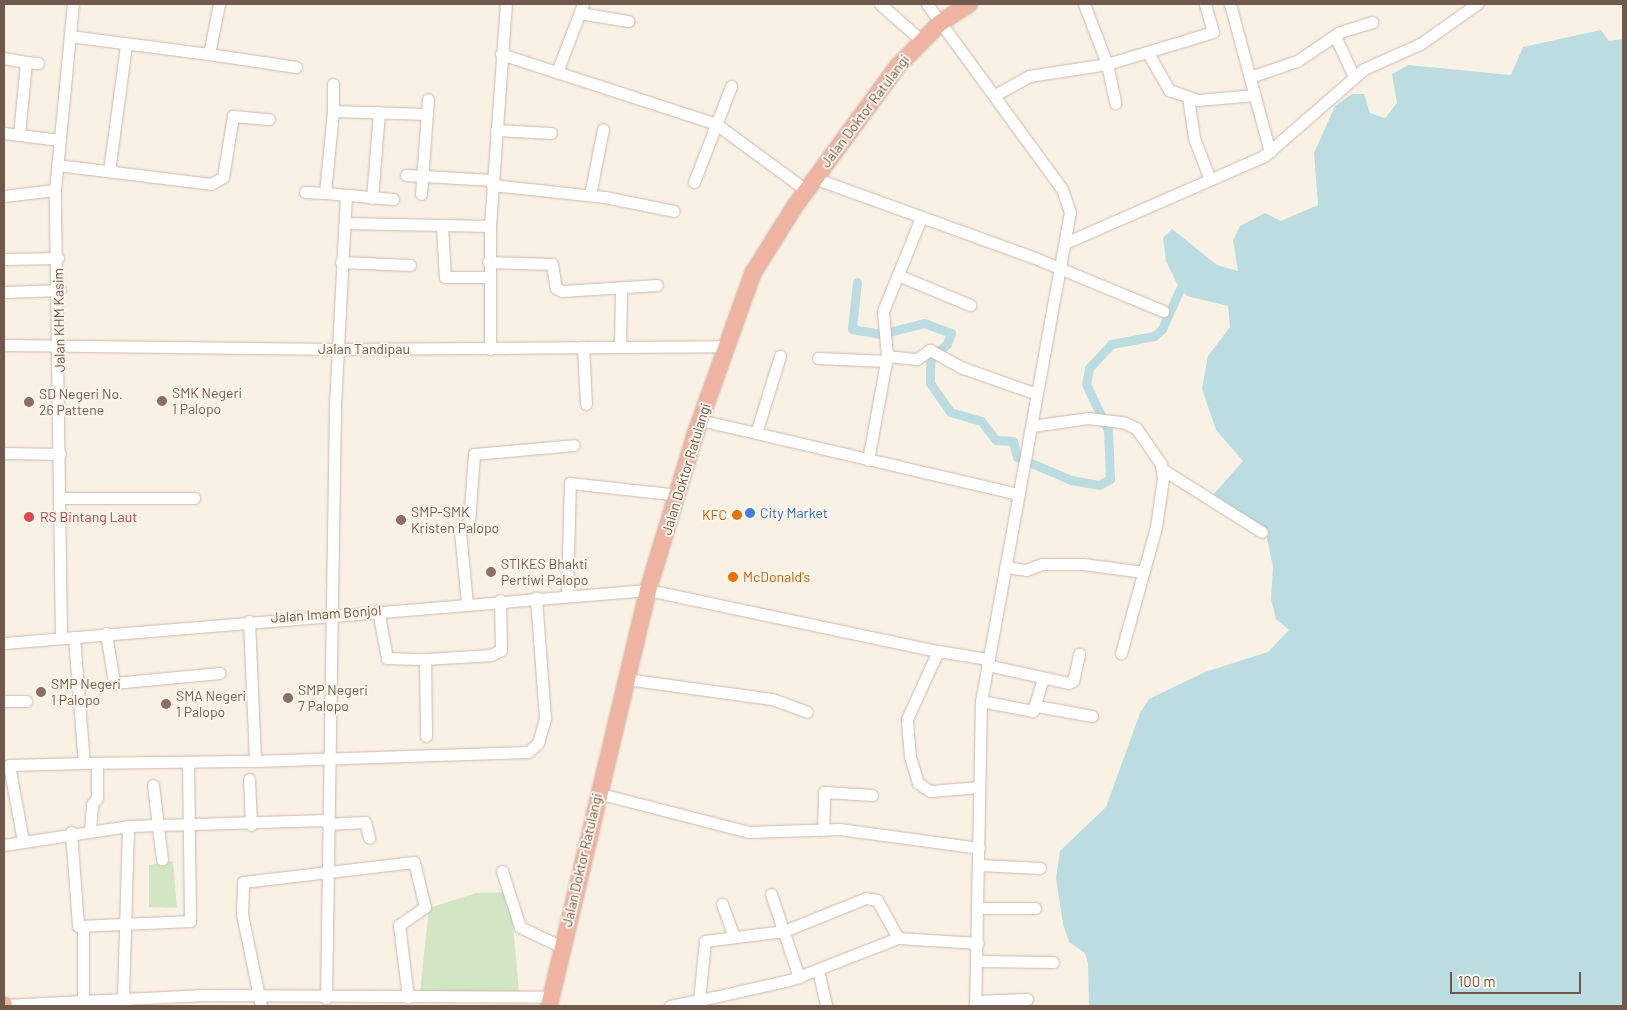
<!DOCTYPE html>
<style>
body{margin:0}
#map{position:relative;width:1627px;height:1010px;overflow:hidden;background:#faf1e5;font-family:Barlow,sans-serif}
div>[style]{position:absolute}
[style*='--x']{left:calc(var(--x)*1px);top:calc(var(--y)*1px);width:calc(var(--w)*1px);rotate:calc(var(--a)*1deg)}
.green>*{inset:0;background:#d3e6c4}
.water>*{inset:0;background:#bbdde2}
.canal>*{height:9px;margin:-4.5px;padding:0 4.5px;transform-origin:4.5px;border-radius:4.5px;background:#bbdde2}
.roads{filter:drop-shadow(0 0 1px #cab9ac) drop-shadow(0 0 1px #cab9ac)}
.minor>*{height:11px;margin:-5.5px;padding:0 5.5px;transform-origin:5.5px;border-radius:5.5px;background:#fff}
.highway>*{height:16px;margin:-8px;padding:0 8px;transform-origin:8px;border-radius:8px;background:#efb3a1}
.dots>*{width:14px;height:14px;translate:-50% -50%;box-sizing:border-box;border:2px solid #fdf5ea;border-radius:50%}
span{translate:-50% -50%;white-space:nowrap;text-align:center;line-height:1.15;-webkit-text-stroke:4px #fdf5ea;paint-order:stroke}
.street-label{font-size:14px;color:#70584c}
.education-label{font-size:14px;color:#785e54}
.left{translate:0 -50%;text-align:left}
.shop-label{font-size:14px;color:#366cbe}
.food-label{font-size:14px;color:#c56008}
.right{translate:-100% -50%;text-align:right}
.health-label{font-size:14px;color:#be3a42}
.frame{position:absolute;inset:0;border:5px solid #70584c;pointer-events:none}
.scale{position:absolute;left:1450px;top:972px;width:131px;height:22px;box-sizing:border-box;border:2px solid #70584c;border-top:0;padding-left:6px;font-size:15px;line-height:18px;white-space:nowrap;color:#70584c;-webkit-text-stroke:4px #fdf5ea;paint-order:stroke}
</style>
<div id="map">
<div class="green">
<div style="clip-path:polygon(173px 861px,177px 908px,149px 907px,149px 865px)"></div>
<div style="clip-path:polygon(510px 892px,519px 992px,420px 992px,429px 908px,476px 893px)"></div>
</div>
<div class="water">
<div style="clip-path:polygon(1601px 30px,1609px 41px,1623px 39px,1623px 1006px,1089px 1006px,1088px 963px,1085px 953px,1069px 942px,1063px 924px,1056px 878px,1060px 851px,1106px 807px,1140px 713px,1149px 699px,1205px 672px,1268px 652px,1289px 630px,1276px 619px,1271px 599px,1273px 567px,1266px 533px,1212px 496px,1243px 461px,1216px 430px,1202px 389px,1208px 356px,1230px 327px,1228px 306px,1187px 296px,1179px 288px,1166px 261px,1163px 238px,1172px 229px,1217px 265px,1238px 271px,1233px 240px,1240px 226px,1265px 213px,1281px 221px,1318px 205px,1314px 153px,1335px 106px,1352px 94px,1364px 94px,1370px 113px,1385px 118px,1397px 103px,1392px 74px,1408px 65px,1511px 75px,1523px 47px)"></div>
</div>
<div class="canal">
<div style="--x:857;--y:282;--w:47;--a:96.1"></div>
<div style="--x:852;--y:329;--w:29;--a:10"></div>
<div style="--x:881;--y:334;--w:44;--a:-14.3"></div>
<div style="--x:924;--y:323;--w:29;--a:20"></div>
<div style="--x:951;--y:333;--w:12;--a:110"></div>
<div style="--x:947;--y:344;--w:21;--a:139"></div>
<div style="--x:931;--y:358;--w:11;--a:95"></div>
<div style="--x:930;--y:369;--w:14;--a:90"></div>
<div style="--x:930;--y:383;--w:35;--a:55"></div>
<div style="--x:950;--y:412;--w:32;--a:16"></div>
<div style="--x:981;--y:421;--w:24;--a:52"></div>
<div style="--x:996;--y:440;--w:17;--a:3"></div>
<div style="--x:1013;--y:441;--w:16;--a:76"></div>
<div style="--x:1017;--y:457;--w:59;--a:23.1"></div>
<div style="--x:1071;--y:480;--w:28;--a:10"></div>
<div style="--x:1099;--y:485;--w:13;--a:-29"></div>
<div style="--x:1110;--y:479;--w:49;--a:-92.3"></div>
<div style="--x:1108;--y:430;--w:51;--a:-115.6"></div>
<div style="--x:1086;--y:384;--w:16;--a:-79"></div>
<div style="--x:1089;--y:368;--w:33;--a:-47"></div>
<div style="--x:1111;--y:344;--w:44;--a:-10.5"></div>
<div style="--x:1154;--y:336;--w:11;--a:-41"></div>
<div style="--x:1162;--y:329;--w:44;--a:-65.8"></div>
</div>
<div class="roads">
<div class="minor">
<div style="--x:880;--y:4;--w:55;--a:41.3"></div>
<div style="--x:927;--y:4;--w:229;--a:53.9"></div>
<div style="--x:1062;--y:189;--w:24;--a:71"></div>
<div style="--x:1070;--y:212;--w:497;--a:100.3"></div>
<div style="--x:981;--y:701;--w:305;--a:91.1"></div>
<div style="--x:1084;--y:4;--w:64;--a:69"></div>
<div style="--x:1107;--y:64;--w:40;--a:78"></div>
<div style="--x:1230;--y:4;--w:153;--a:74.9"></div>
<div style="--x:580;--y:13;--w:49;--a:9.5"></div>
<div style="--x:70;--y:36;--w:140;--a:7.4"></div>
<div style="--x:209;--y:54;--w:51;--a:-78.7"></div>
<div style="--x:1335;--y:36;--w:45;--a:65.1"></div>
<div style="--x:1148;--y:53;--w:43;--a:60.4"></div>
<div style="--x:1169;--y:90;--w:31;--a:19"></div>
<div style="--x:1198;--y:100;--w:57;--a:-5"></div>
<div style="--x:209;--y:54;--w:88;--a:8.5"></div>
<div style="--x:501;--y:54;--w:226;--a:18"></div>
<div style="--x:716;--y:124;--w:112;--a:36.3"></div>
<div style="--x:4;--y:58;--w:22;--a:10"></div>
<div style="--x:557;--y:72;--w:73;--a:-69.1"></div>
<div style="--x:1250;--y:77;--w:50;--a:-18.8"></div>
<div style="--x:1297;--y:61;--w:52;--a:-34"></div>
<div style="--x:1340;--y:32;--w:34;--a:-17"></div>
<div style="--x:333;--y:84;--w:27;--a:90"></div>
<div style="--x:995;--y:95;--w:39;--a:-29"></div>
<div style="--x:1029;--y:76;--w:79;--a:-8.7"></div>
<div style="--x:1107;--y:64;--w:111;--a:-16.8"></div>
<div style="--x:1213;--y:32;--w:29;--a:-106"></div>
<div style="--x:1188;--y:97;--w:41;--a:81.7"></div>
<div style="--x:1194;--y:138;--w:42;--a:69"></div>
<div style="--x:496;--y:130;--w:55;--a:3.1"></div>
<div style="--x:4;--y:133;--w:56;--a:7.1"></div>
<div style="--x:19;--y:135;--w:73;--a:-84.5"></div>
<div style="--x:26;--y:62;--w:12;--a:5"></div>
<div style="--x:57;--y:165;--w:155;--a:7"></div>
<div style="--x:211;--y:184;--w:14;--a:-30"></div>
<div style="--x:223;--y:177;--w:62;--a:-80.7"></div>
<div style="--x:233;--y:116;--w:36;--a:5"></div>
<div style="--x:109;--y:171;--w:127;--a:-82.3"></div>
<div style="--x:406;--y:175;--w:86;--a:3.3"></div>
<div style="--x:814;--y:178;--w:235;--a:19.9"></div>
<div style="--x:1035;--y:258;--w:139;--a:22.5"></div>
<div style="--x:694;--y:182;--w:103;--a:-68.9"></div>
<div style="--x:492;--y:185;--w:114;--a:6.1"></div>
<div style="--x:605;--y:197;--w:70;--a:11.5"></div>
<div style="--x:305;--y:192;--w:20;--a:3"></div>
<div style="--x:421;--y:194;--w:95;--a:-85.8"></div>
<div style="--x:590;--y:195;--w:67;--a:-78.9"></div>
<div style="--x:4;--y:196;--w:51;--a:-6.7"></div>
<div style="--x:372;--y:198;--w:86;--a:-85.3"></div>
<div style="--x:393;--y:199;--w:68;--a:-175"></div>
<div style="--x:325;--y:193;--w:82;--a:-84.4"></div>
<div style="--x:333;--y:111;--w:94;--a:1.8"></div>
<div style="--x:345;--y:223;--w:145;--a:1.2"></div>
<div style="--x:442;--y:227;--w:50;--a:86.6"></div>
<div style="--x:445;--y:277;--w:43;--a:0"></div>
<div style="--x:1065;--y:243;--w:217;--a:-23.6"></div>
<div style="--x:1264;--y:156;--w:133;--a:-41"></div>
<div style="--x:1364;--y:69;--w:61;--a:-24.1"></div>
<div style="--x:1420;--y:44;--w:70;--a:-35.1"></div>
<div style="--x:4;--y:259;--w:54;--a:-1.1"></div>
<div style="--x:341;--y:262;--w:69;--a:2.5"></div>
<div style="--x:488;--y:262;--w:64;--a:1.8"></div>
<div style="--x:552;--y:264;--w:24;--a:81"></div>
<div style="--x:556;--y:288;--w:7;--a:27"></div>
<div style="--x:562;--y:291;--w:95;--a:-3.6"></div>
<div style="--x:900;--y:276;--w:76;--a:22.5"></div>
<div style="--x:4;--y:292;--w:56;--a:-2"></div>
<div style="--x:4;--y:345;--w:333;--a:0.7"></div>
<div style="--x:337;--y:349;--w:388;--a:-0.4"></div>
<div style="--x:583;--y:347;--w:57;--a:87"></div>
<div style="--x:620;--y:347;--w:59;--a:-89"></div>
<div style="--x:490;--y:349;--w:123;--a:-90"></div>
<div style="--x:490;--y:226;--w:223;--a:-85.9"></div>
<div style="--x:887;--y:356;--w:30;--a:6"></div>
<div style="--x:917;--y:359;--w:16;--a:-35"></div>
<div style="--x:930;--y:350;--w:38;--a:29"></div>
<div style="--x:963;--y:368;--w:78;--a:19.4"></div>
<div style="--x:818;--y:358;--w:69;--a:2.5"></div>
<div style="--x:700;--y:420;--w:327;--a:13.1"></div>
<div style="--x:1032;--y:426;--w:57;--a:-8.1"></div>
<div style="--x:1088;--y:418;--w:35;--a:7"></div>
<div style="--x:1123;--y:422;--w:14;--a:25"></div>
<div style="--x:1136;--y:428;--w:44;--a:55.2"></div>
<div style="--x:1161;--y:464;--w:14;--a:82"></div>
<div style="--x:1163;--y:478;--w:49;--a:98.1"></div>
<div style="--x:1156;--y:527;--w:131;--a:105.5"></div>
<div style="--x:756;--y:433;--w:81;--a:-72.7"></div>
<div style="--x:4;--y:453;--w:56;--a:1"></div>
<div style="--x:868;--y:460;--w:106;--a:-79.6"></div>
<div style="--x:887;--y:356;--w:45;--a:-95.1"></div>
<div style="--x:883;--y:311;--w:100;--a:-67.8"></div>
<div style="--x:1162;--y:469;--w:118;--a:32.2"></div>
<div style="--x:60;--y:498;--w:134;--a:0"></div>
<div style="--x:1005;--y:567;--w:21;--a:8"></div>
<div style="--x:1026;--y:570;--w:17;--a:-21"></div>
<div style="--x:1042;--y:564;--w:41;--a:0"></div>
<div style="--x:1083;--y:564;--w:61;--a:7.6"></div>
<div style="--x:567;--y:595;--w:112;--a:-88.5"></div>
<div style="--x:570;--y:483;--w:109;--a:6.3"></div>
<div style="--x:467;--y:603;--w:72;--a:-95.6"></div>
<div style="--x:460;--y:531;--w:13;--a:-45"></div>
<div style="--x:469;--y:522;--w:68;--a:-85.8"></div>
<div style="--x:474;--y:454;--w:100;--a:-5.1"></div>
<div style="--x:378;--y:610;--w:49;--a:79.4"></div>
<div style="--x:387;--y:658;--w:38;--a:2"></div>
<div style="--x:249;--y:621;--w:140;--a:87.5"></div>
<div style="--x:255;--y:761;--w:273;--a:-1.9"></div>
<div style="--x:528;--y:752;--w:13;--a:-42"></div>
<div style="--x:538;--y:743;--w:26;--a:-74"></div>
<div style="--x:545;--y:718;--w:121;--a:-94.3"></div>
<div style="--x:106;--y:633;--w:51;--a:80.9"></div>
<div style="--x:114;--y:683;--w:106;--a:-5.4"></div>
<div style="--x:74;--y:637;--w:126;--a:85.5"></div>
<div style="--x:84;--y:763;--w:171;--a:-0.7"></div>
<div style="--x:61;--y:638;--w:448;--a:-90.8"></div>
<div style="--x:55;--y:190;--w:187;--a:-84.5"></div>
<div style="--x:4;--y:643;--w:646;--a:-4.7"></div>
<div style="--x:648;--y:590;--w:296;--a:11.9"></div>
<div style="--x:987;--y:665;--w:83;--a:12.5"></div>
<div style="--x:1068;--y:683;--w:5;--a:-22"></div>
<div style="--x:1073;--y:681;--w:28;--a:-77"></div>
<div style="--x:626;--y:679;--w:147;--a:7.8"></div>
<div style="--x:772;--y:699;--w:37;--a:20"></div>
<div style="--x:4;--y:701;--w:22;--a:0"></div>
<div style="--x:981;--y:701;--w:53;--a:10.9"></div>
<div style="--x:1033;--y:711;--w:34;--a:-73"></div>
<div style="--x:1037;--y:706;--w:56;--a:10.3"></div>
<div style="--x:426;--y:736;--w:77;--a:-90.7"></div>
<div style="--x:425;--y:659;--w:66;--a:-3.5"></div>
<div style="--x:491;--y:655;--w:11;--a:-27"></div>
<div style="--x:501;--y:650;--w:50;--a:-91.1"></div>
<div style="--x:249;--y:779;--w:46;--a:87.5"></div>
<div style="--x:153;--y:785;--w:75;--a:83.1"></div>
<div style="--x:979;--y:787;--w:49;--a:175.3"></div>
<div style="--x:930;--y:791;--w:14;--a:-146"></div>
<div style="--x:918;--y:783;--w:28;--a:-107"></div>
<div style="--x:910;--y:756;--w:37;--a:-95"></div>
<div style="--x:907;--y:719;--w:75;--a:-65.5"></div>
<div style="--x:938;--y:651;--w:51;--a:9.1"></div>
<div style="--x:597;--y:793;--w:157;--a:14.4"></div>
<div style="--x:749;--y:832;--w:90;--a:-1.9"></div>
<div style="--x:839;--y:829;--w:141;--a:7.7"></div>
<div style="--x:327;--y:824;--w:38;--a:-3"></div>
<div style="--x:365;--y:822;--w:16;--a:75"></div>
<div style="--x:90;--y:829;--w:25;--a:-85"></div>
<div style="--x:92;--y:804;--w:8;--a:-50"></div>
<div style="--x:97;--y:798;--w:34;--a:-90"></div>
<div style="--x:823;--y:830;--w:38;--a:-88"></div>
<div style="--x:824;--y:792;--w:48;--a:3.6"></div>
<div style="--x:71;--y:832;--w:94;--a:85.7"></div>
<div style="--x:78;--y:926;--w:112;--a:-2.6"></div>
<div style="--x:190;--y:921;--w:158;--a:-90.7"></div>
<div style="--x:23;--y:841;--w:77;--a:-100.4"></div>
<div style="--x:9;--y:765;--w:75;--a:-1.5"></div>
<div style="--x:4;--y:845;--w:125;--a:-8.7"></div>
<div style="--x:128;--y:826;--w:199;--a:-1.7"></div>
<div style="--x:979;--y:865;--w:61;--a:2.8"></div>
<div style="--x:502;--y:871;--w:59;--a:72.2"></div>
<div style="--x:520;--y:927;--w:47;--a:25.5"></div>
<div style="--x:771;--y:894;--w:88;--a:71.4"></div>
<div style="--x:722;--y:904;--w:35;--a:70"></div>
<div style="--x:980;--y:908;--w:55;--a:0"></div>
<div style="--x:898;--y:938;--w:80;--a:3.6"></div>
<div style="--x:977;--y:961;--w:76;--a:0.8"></div>
<div style="--x:818;--y:970;--w:37;--a:77"></div>
<div style="--x:123;--y:997;--w:171;--a:-88.3"></div>
<div style="--x:83;--y:998;--w:72;--a:-90"></div>
<div style="--x:326;--y:998;--w:593;--a:-89.13"></div>
<div style="--x:335;--y:405;--w:210;--a:-87"></div>
<div style="--x:975;--y:1001;--w:52;--a:-2.2"></div>
<div style="--x:4;--y:1005;--w:195;--a:-2.9"></div>
<div style="--x:199;--y:995;--w:352;--a:0.3"></div>
<div style="--x:261;--y:1006;--w:94;--a:-101.7"></div>
<div style="--x:242;--y:914;--w:32;--a:-88"></div>
<div style="--x:243;--y:882;--w:172;--a:-6.7"></div>
<div style="--x:414;--y:862;--w:46;--a:76.3"></div>
<div style="--x:425;--y:907;--w:32;--a:145"></div>
<div style="--x:399;--y:925;--w:73;--a:82.9"></div>
<div style="--x:670;--y:1006;--w:45;--a:-11.6"></div>
<div style="--x:714;--y:997;--w:78;--a:-12.6"></div>
<div style="--x:790;--y:980;--w:116;--a:-21.3"></div>
<div style="--x:898;--y:938;--w:43;--a:-118.9"></div>
<div style="--x:877;--y:900;--w:11;--a:-170"></div>
<div style="--x:866;--y:898;--w:88;--a:158.1"></div>
<div style="--x:784;--y:931;--w:80;--a:172.8"></div>
<div style="--x:705;--y:941;--w:59;--a:95.8"></div>
</div>
<div class="highway">
<div style="--x:4;--y:1005;--w:1;--a:90"></div>
<div style="--x:549;--y:1006;--w:428;--a:-76.6"></div>
<div style="--x:648;--y:590;--w:162;--a:-73.1"></div>
<div style="--x:695;--y:435;--w:172;--a:-70.3"></div>
<div style="--x:753;--y:273;--w:79;--a:-57.9"></div>
<div style="--x:795;--y:206;--w:174;--a:-53.7"></div>
<div style="--x:898;--y:66;--w:60;--a:-45.7"></div>
<div style="--x:940;--y:23;--w:35;--a:-33"></div>
</div>
</div>
<div class="dots">
<div style="left:162px;top:401px;background:#8d6e63"></div>
<div style="left:29px;top:402px;background:#8d6e63"></div>
<div style="left:750px;top:513px;background:#3f7fe0"></div>
<div style="left:737px;top:515px;background:#e8710a"></div>
<div style="left:29px;top:517px;background:#e0444e"></div>
<div style="left:401px;top:520px;background:#8d6e63"></div>
<div style="left:491px;top:572px;background:#8d6e63"></div>
<div style="left:733px;top:577px;background:#e8710a"></div>
<div style="left:41px;top:692px;background:#8d6e63"></div>
<div style="left:288px;top:698px;background:#8d6e63"></div>
<div style="left:166px;top:704px;background:#8d6e63"></div>
</div>
<div class="street-label">
<span style="left:865px;top:111px;rotate:-53deg">Jalan Doktor Ratulangi</span>
<span style="left:59px;top:320px;rotate:-91deg">Jalan KHM Kasim</span>
<span style="left:364px;top:349px">Jalan Tandipau</span>
<span style="left:686px;top:469px;rotate:-73deg">Jalan Doktor Ratulangi</span>
<span style="left:326px;top:614px;rotate:-4deg">Jalan Imam Bonjol</span>
<span style="left:582px;top:860px;rotate:-77deg">Jalan Doktor Ratulangi</span>
</div>
<div class="education-label">
<span class="left" style="left:172px;top:401px">SMK Negeri<br>1 Palopo</span>
<span class="left" style="left:39px;top:402px">SD Negeri No.<br>26 Pattene</span>
<span class="left" style="left:411px;top:520px">SMP-SMK<br>Kristen Palopo</span>
<span class="left" style="left:501px;top:572px">STIKES Bhakti<br>Pertiwi Palopo</span>
<span class="left" style="left:51px;top:692px">SMP Negeri<br>1 Palopo</span>
<span class="left" style="left:298px;top:698px">SMP Negeri<br>7 Palopo</span>
<span class="left" style="left:176px;top:704px">SMA Negeri<br>1 Palopo</span>
</div>
<div class="shop-label">
<span class="left" style="left:760px;top:513px">City Market</span>
</div>
<div class="food-label">
<span class="right" style="left:727px;top:515px">KFC</span>
<span class="left" style="left:743px;top:577px">McDonald's</span>
</div>
<div class="health-label">
<span class="left" style="left:40px;top:517px">RS Bintang Laut</span>
</div>
<div class="frame"></div>
<div class="scale">100 m</div>
</div>
